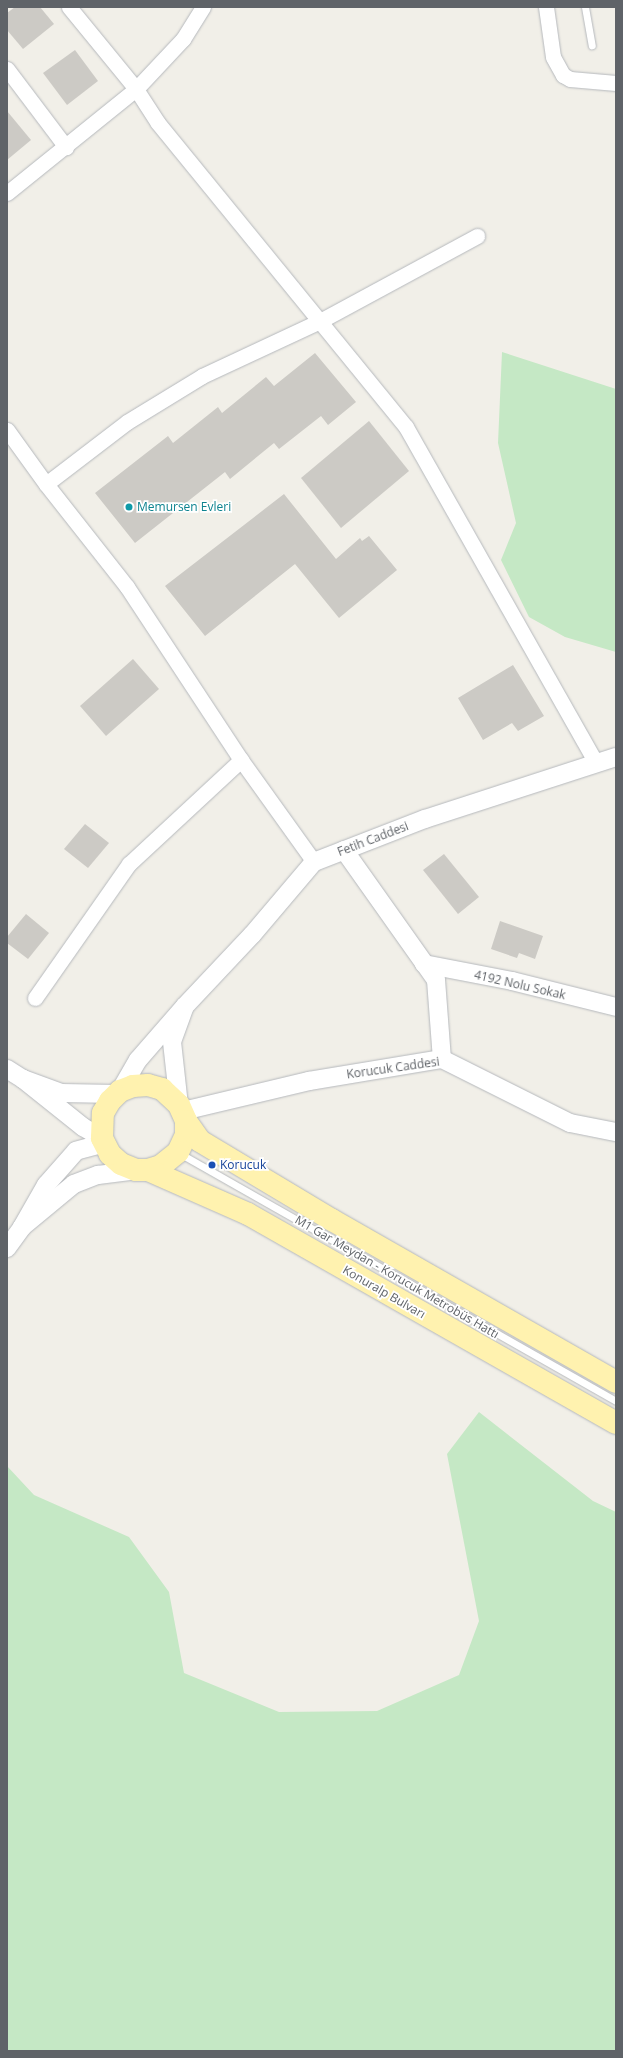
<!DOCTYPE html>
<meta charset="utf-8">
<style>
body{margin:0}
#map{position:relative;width:623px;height:2058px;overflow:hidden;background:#f1efe8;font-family:"Open Sans",sans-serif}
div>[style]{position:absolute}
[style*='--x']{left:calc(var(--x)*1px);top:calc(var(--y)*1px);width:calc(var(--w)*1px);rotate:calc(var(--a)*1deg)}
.green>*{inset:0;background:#c5e8c5}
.building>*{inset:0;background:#cccac5}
.roads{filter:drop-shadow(0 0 1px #b5b8bc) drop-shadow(0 0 1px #b5b8bc)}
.service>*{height:7px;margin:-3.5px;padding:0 3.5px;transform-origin:3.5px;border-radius:3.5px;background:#fff}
.minor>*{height:15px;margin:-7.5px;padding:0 7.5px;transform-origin:7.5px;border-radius:7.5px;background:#fff}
.tertiary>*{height:18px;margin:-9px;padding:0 9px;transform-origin:9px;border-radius:9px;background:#fff}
.primary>*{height:22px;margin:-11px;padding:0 11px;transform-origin:11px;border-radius:11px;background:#fff2af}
.dots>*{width:11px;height:11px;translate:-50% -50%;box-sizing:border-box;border:2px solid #fff;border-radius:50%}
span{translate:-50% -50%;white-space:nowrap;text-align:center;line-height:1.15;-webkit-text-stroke:3.5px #fff;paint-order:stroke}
.culture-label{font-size:12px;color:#0d838f}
.left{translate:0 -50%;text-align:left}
.street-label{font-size:12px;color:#5f6368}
.transit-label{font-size:12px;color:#164399}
.frame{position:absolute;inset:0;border:8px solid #5f6368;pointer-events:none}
</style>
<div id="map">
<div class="green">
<div style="clip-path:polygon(502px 352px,616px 389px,616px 652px,565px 637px,529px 617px,501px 560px,516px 523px,498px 443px)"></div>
<div style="clip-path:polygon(479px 1412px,593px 1501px,616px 1512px,616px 2051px,7px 2051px,7px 1466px,34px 1495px,129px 1537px,169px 1592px,184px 1673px,279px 1712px,377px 1711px,459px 1675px,479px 1621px,447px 1454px)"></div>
</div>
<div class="building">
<div style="clip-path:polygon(15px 7px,40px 7px,54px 24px,23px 49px,7px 30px,7px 13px)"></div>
<div style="clip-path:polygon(75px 50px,98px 81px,67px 105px,43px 73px)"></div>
<div style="clip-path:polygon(7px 111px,31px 140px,7px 160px)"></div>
<div style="clip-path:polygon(315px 353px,356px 402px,328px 425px,321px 416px,279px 449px,274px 443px,230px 479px,225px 472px,135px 543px,95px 493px,168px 436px,173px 443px,218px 407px,222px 413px,266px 377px,274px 386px)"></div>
<div style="clip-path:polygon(369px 421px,409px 471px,341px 528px,301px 478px)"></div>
<div style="clip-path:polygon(284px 494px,336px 559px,360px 538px,362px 541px,369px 536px,397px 570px,339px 618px,295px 564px,205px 636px,165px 586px)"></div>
<div style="clip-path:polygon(133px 659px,159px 689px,106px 736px,80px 706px)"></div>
<div style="clip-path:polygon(513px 665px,544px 716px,518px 731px,512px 723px,483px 740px,458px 698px)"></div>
<div style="clip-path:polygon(85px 824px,109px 843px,88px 868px,64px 849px)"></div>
<div style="clip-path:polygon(444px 854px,479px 897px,458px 914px,423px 870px)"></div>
<div style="clip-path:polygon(26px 914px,49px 933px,28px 959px,7px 943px,7px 937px)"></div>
<div style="clip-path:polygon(500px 921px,543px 936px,535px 959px,519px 953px,517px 958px,491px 949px)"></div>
</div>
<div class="roads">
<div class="service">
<div style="--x:585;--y:7;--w:39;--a:80"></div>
<div style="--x:179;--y:1153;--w:502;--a:29.58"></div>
</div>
<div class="minor">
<div style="--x:69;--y:7;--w:106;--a:50.7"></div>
<div style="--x:136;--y:89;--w:40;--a:57.1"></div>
<div style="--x:158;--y:123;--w:392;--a:50.8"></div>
<div style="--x:406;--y:427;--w:386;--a:60.5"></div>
<div style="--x:546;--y:7;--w:50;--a:82"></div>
<div style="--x:553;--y:57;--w:21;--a:61"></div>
<div style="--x:563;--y:75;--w:8;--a:30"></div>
<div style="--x:570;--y:79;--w:46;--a:5"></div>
<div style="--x:7;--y:69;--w:98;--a:52.9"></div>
<div style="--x:7;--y:193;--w:166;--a:-38.9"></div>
<div style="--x:136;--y:89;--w:69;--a:-46.8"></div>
<div style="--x:183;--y:39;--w:38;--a:-58"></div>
<div style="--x:7;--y:430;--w:67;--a:54.2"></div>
<div style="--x:46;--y:484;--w:131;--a:51.8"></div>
<div style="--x:127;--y:587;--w:207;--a:56.6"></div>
<div style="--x:241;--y:760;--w:125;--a:54.4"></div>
<div style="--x:46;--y:484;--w:102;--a:-37.4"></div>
<div style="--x:127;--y:422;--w:88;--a:-31.5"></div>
<div style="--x:202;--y:376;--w:128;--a:-25"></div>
<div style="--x:318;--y:322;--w:181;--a:-28.4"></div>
<div style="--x:35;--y:998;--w:164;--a:-55"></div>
<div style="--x:129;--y:864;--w:153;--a:-42.9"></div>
</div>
<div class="tertiary">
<div style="--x:344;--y:850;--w:159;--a:54.7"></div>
<div style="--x:436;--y:980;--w:79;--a:85.7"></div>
<div style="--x:424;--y:964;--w:90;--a:10.9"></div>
<div style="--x:512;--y:981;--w:107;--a:14"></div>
<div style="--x:185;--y:1006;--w:98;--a:-46.7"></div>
<div style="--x:252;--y:935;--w:96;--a:-49.7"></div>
<div style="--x:314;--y:862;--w:119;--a:-21.2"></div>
<div style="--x:425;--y:819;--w:201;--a:-18"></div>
<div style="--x:7;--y:1069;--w:19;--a:32"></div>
<div style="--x:120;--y:1091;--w:36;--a:-60"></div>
<div style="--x:138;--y:1060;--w:72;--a:-49"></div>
<div style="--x:185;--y:1006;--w:38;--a:110"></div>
<div style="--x:172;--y:1042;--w:63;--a:83.7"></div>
<div style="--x:183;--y:1111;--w:130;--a:-13.4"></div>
<div style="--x:309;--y:1081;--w:135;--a:-9.4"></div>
<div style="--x:442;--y:1059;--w:143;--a:26.6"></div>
<div style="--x:570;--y:1123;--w:47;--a:11.1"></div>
<div style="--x:102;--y:1138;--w:22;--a:-150"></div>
<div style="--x:83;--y:1127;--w:77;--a:-141.3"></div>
<div style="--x:23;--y:1079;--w:40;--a:20.2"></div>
<div style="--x:61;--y:1093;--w:56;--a:1"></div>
<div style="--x:105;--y:1143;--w:30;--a:165"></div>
<div style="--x:76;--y:1151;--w:45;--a:131.4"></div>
<div style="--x:46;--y:1185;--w:48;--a:119.7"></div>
<div style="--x:22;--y:1227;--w:67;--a:-39.6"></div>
<div style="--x:74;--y:1184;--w:26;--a:-21"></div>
<div style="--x:98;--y:1175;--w:38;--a:-7"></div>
<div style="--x:7;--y:1248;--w:26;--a:-54"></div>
</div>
<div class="primary">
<div style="--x:186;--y:1121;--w:14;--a:90"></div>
<div style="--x:186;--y:1135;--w:19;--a:115"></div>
<div style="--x:178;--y:1152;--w:22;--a:141"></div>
<div style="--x:161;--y:1166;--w:14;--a:163"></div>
<div style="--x:148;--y:1170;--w:12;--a:180"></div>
<div style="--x:136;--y:1170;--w:16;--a:-158"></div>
<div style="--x:121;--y:1164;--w:15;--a:-138"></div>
<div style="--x:110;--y:1154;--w:18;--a:-117"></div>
<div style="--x:102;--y:1138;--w:25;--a:-88"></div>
<div style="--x:103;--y:1113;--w:14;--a:-60"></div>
<div style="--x:110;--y:1101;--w:14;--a:-45"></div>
<div style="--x:120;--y:1091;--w:14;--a:-21"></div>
<div style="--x:133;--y:1086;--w:15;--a:-4"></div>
<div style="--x:148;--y:1085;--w:15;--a:16"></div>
<div style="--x:162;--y:1089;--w:23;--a:43"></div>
<div style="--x:179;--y:1105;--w:17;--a:66"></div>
<div style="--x:186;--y:1121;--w:24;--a:55"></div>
<div style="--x:200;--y:1141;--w:154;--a:30.9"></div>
<div style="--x:332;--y:1220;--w:327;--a:29.7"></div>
<div style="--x:148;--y:1170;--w:109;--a:23.7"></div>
<div style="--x:248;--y:1214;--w:423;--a:29.6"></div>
</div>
</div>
<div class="dots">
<div style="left:129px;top:507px;background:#0f9aa8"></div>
<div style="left:212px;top:1165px;background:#1a4fb4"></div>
</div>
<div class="culture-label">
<span class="left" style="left:137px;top:507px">Memursen Evleri</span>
</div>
<div class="street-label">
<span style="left:373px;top:839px;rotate:-21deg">Fetih Caddesi</span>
<span style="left:520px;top:985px;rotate:13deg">4192 Nolu Sokak</span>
<span style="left:393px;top:1068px;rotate:-8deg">Korucuk Caddesi</span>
<span style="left:397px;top:1277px;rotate:30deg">M1 Gar Meydan - Korucuk Metrobüs Hattı</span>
<span style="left:384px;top:1292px;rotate:30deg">Konuralp Bulvarı</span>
</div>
<div class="transit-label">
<span class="left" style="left:220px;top:1165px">Korucuk</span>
</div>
<div class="frame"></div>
</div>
